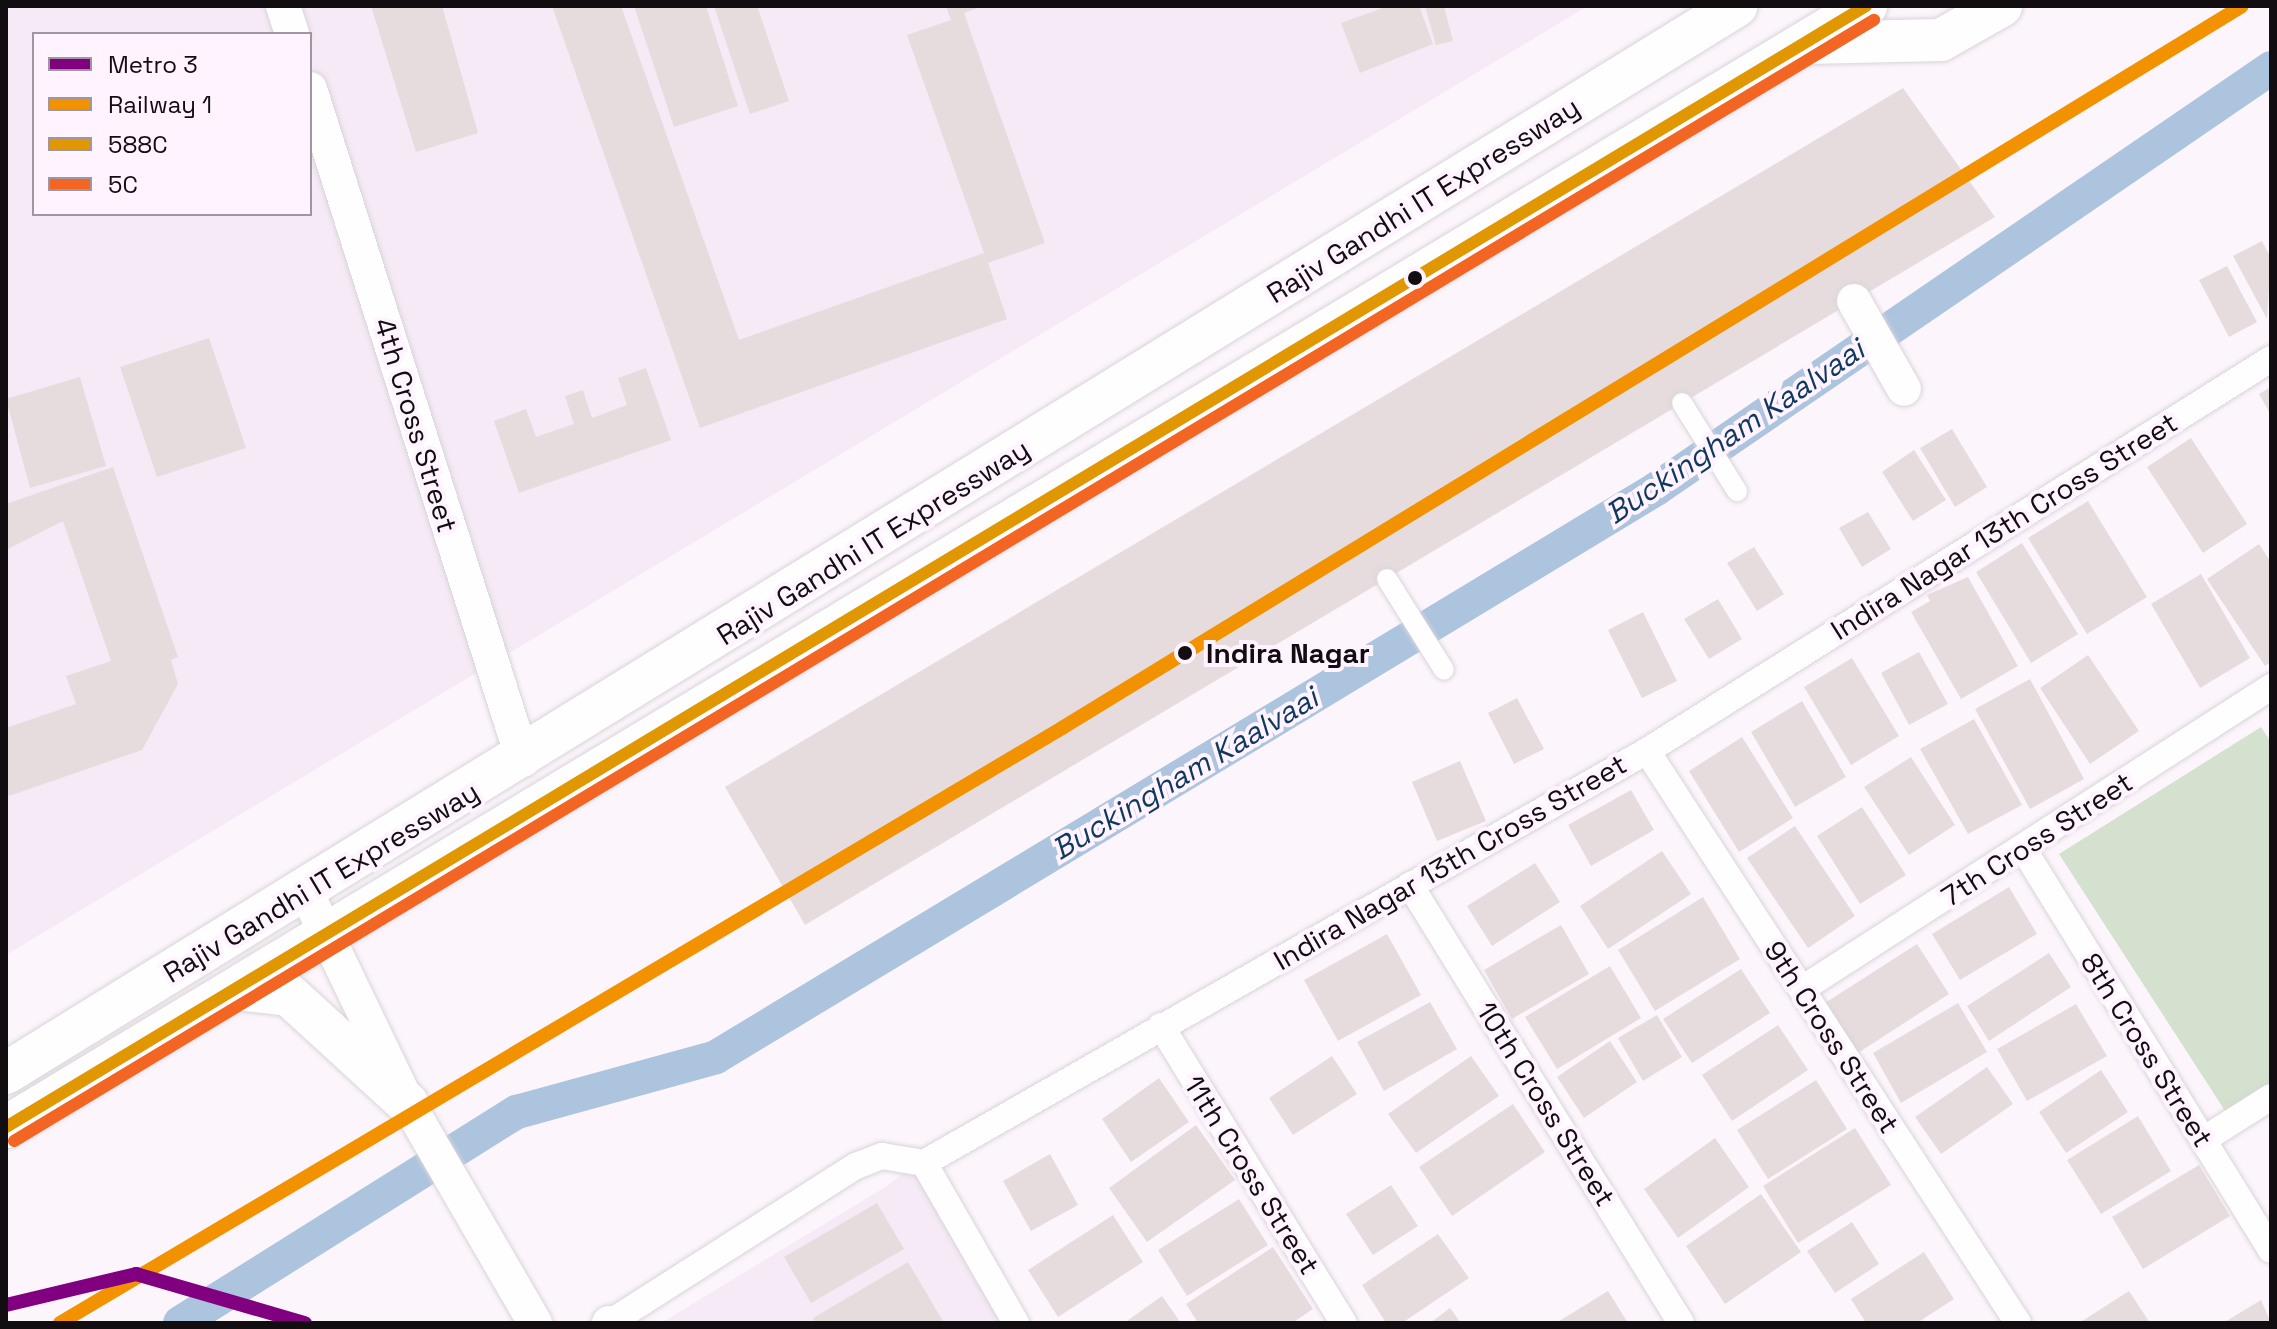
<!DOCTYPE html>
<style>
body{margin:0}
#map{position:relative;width:2277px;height:1329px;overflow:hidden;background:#fcf6fc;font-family:"Space Grotesk",sans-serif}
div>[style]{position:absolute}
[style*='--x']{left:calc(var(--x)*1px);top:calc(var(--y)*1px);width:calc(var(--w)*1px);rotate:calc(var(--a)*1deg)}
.built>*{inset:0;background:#f5eaf6}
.green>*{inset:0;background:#d4e1ce}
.canal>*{height:34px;margin:-17px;padding:0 17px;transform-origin:17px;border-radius:17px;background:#acc4de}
.building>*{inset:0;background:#e6dcde}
.roads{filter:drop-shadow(0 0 2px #d9d4d9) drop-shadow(0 0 2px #d9d4d9)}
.pedestrian>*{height:20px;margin:-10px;padding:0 10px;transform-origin:10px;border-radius:10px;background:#fffeff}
.minor>*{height:26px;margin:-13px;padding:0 13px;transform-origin:13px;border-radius:13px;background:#fffeff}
.tertiary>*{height:34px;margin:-17px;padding:0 17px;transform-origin:17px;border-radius:17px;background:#fffeff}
.primary>*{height:42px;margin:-21px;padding:0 21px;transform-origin:21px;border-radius:21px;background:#fffeff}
.bus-1>*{height:12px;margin:-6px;padding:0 6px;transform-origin:6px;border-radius:6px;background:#e09702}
.bus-2>*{height:12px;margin:-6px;padding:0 6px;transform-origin:6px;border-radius:6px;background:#f26522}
.rail-1>*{height:14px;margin:-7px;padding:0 7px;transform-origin:7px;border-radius:7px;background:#f39201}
.metro-1>*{height:14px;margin:-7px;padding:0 7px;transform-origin:7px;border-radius:7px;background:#800080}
.dots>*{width:22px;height:22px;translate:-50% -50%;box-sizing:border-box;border:4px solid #fef3ff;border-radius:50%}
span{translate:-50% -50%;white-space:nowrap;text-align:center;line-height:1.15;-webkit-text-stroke:8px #fef3ff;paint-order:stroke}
.street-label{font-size:28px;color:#110d11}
.stop-label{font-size:28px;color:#110d11;font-weight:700}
.left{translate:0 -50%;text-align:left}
.water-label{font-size:30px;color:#0f395c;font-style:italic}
.frame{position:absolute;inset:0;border:8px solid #110d11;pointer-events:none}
.legend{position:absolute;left:32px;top:32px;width:280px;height:184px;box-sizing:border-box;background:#fef3ff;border:2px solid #9f97a0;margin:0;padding:10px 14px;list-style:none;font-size:24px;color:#110d11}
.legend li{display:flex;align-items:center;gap:16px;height:40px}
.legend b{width:40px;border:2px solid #9f97a0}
</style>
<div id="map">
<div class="built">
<div style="clip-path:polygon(evenodd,6px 6px,1588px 6px,6px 955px,6px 6px,34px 34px,310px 34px,310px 214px,34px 214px,34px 34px)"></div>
<div style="clip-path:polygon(912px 1166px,1006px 1323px,661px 1323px,887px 1186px)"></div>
</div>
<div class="green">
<div style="clip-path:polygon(2261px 727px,2271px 742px,2271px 1091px,2229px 1117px,2059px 854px)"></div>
</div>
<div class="canal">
<div style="--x:180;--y:1323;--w:398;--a:-32.1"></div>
<div style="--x:517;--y:1112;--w:206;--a:-15.4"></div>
<div style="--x:716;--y:1057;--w:1098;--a:-31.14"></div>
<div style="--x:1656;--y:489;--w:745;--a:-34.39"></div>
</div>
<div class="building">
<div style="clip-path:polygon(371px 6px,442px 6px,478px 133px,416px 152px)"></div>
<div style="clip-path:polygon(552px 6px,621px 6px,739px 340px,984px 253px,907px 35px,951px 20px,946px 6px,983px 6px,964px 13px,1045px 243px,988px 263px,1007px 319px,700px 428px)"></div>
<div style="clip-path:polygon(634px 6px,706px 6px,738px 106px,674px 127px)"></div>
<div style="clip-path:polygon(714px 6px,757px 6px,789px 101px,750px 114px)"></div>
<div style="clip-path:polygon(1388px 6px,1419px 6px,1433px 44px,1360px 73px,1341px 23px)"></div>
<div style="clip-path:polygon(1425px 6px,1444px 6px,1453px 41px,1436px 45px)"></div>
<div style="clip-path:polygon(1903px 88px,1995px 217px,805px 925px,725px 787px)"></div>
<div style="clip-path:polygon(2262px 241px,2271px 258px,2267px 319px,2233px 256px)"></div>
<div style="clip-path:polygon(2227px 266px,2257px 322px,2229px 337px,2199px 280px)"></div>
<div style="clip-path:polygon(209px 338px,246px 448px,157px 477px,120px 367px)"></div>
<div style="clip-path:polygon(646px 368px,671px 440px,519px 493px,494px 421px,526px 409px,536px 437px,574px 424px,565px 396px,583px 390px,592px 418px,627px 405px,618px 378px)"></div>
<div style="clip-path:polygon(80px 377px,106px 466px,30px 488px,6px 399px)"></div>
<div style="clip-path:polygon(2271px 387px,2271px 415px,2259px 394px)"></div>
<div style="clip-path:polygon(1952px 429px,1987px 487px,1955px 507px,1920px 448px)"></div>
<div style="clip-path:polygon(2191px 438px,2247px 524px,2203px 553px,2147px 467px)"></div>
<div style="clip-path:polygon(1914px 450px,1946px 500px,1913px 521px,1882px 472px)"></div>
<div style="clip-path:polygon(113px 467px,178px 657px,171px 660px,178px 684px,142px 750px,6px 797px,6px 728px,76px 704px,66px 676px,111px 661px,63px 521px,6px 550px,6px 504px)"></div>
<div style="clip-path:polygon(2088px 501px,2147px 597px,2087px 634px,2028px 538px)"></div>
<div style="clip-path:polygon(1868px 512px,1891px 549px,1862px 567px,1839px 528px)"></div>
<div style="clip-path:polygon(2022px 543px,2078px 634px,2031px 663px,1976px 572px)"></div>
<div style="clip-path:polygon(2259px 544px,2271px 562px,2271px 662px,2265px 666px,2207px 579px)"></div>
<div style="clip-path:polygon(1754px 547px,1784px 594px,1757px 611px,1727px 563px)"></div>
<div style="clip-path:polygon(2201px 574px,2250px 658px,2200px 688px,2151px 604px)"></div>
<div style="clip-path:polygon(1968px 577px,2018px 666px,1961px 699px,1911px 612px,1930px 601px,1927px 595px)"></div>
<div style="clip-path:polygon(1718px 599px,1742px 639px,1709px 659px,1684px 619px)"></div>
<div style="clip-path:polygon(1643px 612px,1677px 681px,1642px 698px,1608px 630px)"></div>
<div style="clip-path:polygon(1919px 652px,1948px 704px,1909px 725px,1881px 673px)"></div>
<div style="clip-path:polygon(2088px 655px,2139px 731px,2090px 764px,2040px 688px)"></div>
<div style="clip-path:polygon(1852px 658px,1899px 736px,1851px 765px,1804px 687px)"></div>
<div style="clip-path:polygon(2030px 679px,2084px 779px,2030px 809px,1975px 709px)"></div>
<div style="clip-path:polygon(1517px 698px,1544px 749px,1514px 764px,1488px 713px)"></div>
<div style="clip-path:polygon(1802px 701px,1846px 777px,1795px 807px,1751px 732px)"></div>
<div style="clip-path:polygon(1974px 719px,2022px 805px,1968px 834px,1920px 749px)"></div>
<div style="clip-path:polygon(1742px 737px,1793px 818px,1739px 852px,1689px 771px)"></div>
<div style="clip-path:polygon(1911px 757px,1955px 825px,1909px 855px,1864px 787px)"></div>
<div style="clip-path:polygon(1460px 761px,1486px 821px,1437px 841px,1412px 782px)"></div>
<div style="clip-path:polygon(1631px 790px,1654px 830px,1591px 866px,1568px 825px)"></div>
<div style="clip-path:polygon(1862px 807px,1906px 875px,1860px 904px,1817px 836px)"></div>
<div style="clip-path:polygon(1795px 826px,1855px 916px,1808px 948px,1747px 858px)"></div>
<div style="clip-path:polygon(1662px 851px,1691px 894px,1608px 949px,1580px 906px)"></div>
<div style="clip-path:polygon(1535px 863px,1560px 902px,1492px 946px,1467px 906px)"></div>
<div style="clip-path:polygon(2009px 887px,2037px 934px,1960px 980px,1932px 934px)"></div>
<div style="clip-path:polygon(1703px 897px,1740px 959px,1655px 1011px,1618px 950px)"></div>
<div style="clip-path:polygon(1561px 925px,1589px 974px,1512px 1019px,1484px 970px)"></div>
<div style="clip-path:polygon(1387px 934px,1421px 995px,1338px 1041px,1304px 980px)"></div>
<div style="clip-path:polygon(1917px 944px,1949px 994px,1858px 1053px,1825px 1003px)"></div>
<div style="clip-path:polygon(2049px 953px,2071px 987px,1989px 1041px,1967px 1006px)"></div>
<div style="clip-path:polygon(1610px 966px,1641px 1018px,1557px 1069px,1525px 1017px)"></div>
<div style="clip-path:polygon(1741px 969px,1770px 1013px,1692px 1063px,1663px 1019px)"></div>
<div style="clip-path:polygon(1430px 1002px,1457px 1049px,1384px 1091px,1357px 1042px)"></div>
<div style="clip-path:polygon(1958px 1003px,1987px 1052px,1901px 1103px,1873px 1053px)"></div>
<div style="clip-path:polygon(2076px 1004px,2107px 1056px,2027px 1101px,1997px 1049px)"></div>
<div style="clip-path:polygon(1657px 1015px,1682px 1057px,1643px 1081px,1618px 1038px)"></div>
<div style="clip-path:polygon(1778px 1025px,1808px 1070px,1732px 1121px,1702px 1075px)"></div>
<div style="clip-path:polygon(1610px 1041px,1637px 1082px,1584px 1118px,1557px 1077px)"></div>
<div style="clip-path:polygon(1332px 1056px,1357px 1094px,1293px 1135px,1269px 1098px)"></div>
<div style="clip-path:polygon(1471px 1056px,1499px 1096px,1416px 1153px,1388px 1114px)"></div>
<div style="clip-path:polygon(1987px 1067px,2013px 1104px,1941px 1154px,1915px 1117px)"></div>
<div style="clip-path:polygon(2101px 1070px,2128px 1112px,2066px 1153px,2039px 1112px)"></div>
<div style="clip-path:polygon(1159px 1078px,1189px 1122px,1131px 1162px,1102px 1119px)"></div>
<div style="clip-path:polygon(1816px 1080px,1847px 1129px,1768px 1179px,1737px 1130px)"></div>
<div style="clip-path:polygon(1513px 1104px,1545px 1152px,1452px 1216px,1419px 1167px)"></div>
<div style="clip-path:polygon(2138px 1116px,2171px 1171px,2101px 1214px,2067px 1160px)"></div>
<div style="clip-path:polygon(1196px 1125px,1235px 1180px,1147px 1242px,1109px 1188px)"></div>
<div style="clip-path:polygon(1855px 1128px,1891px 1185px,1798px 1243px,1763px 1186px)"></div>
<div style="clip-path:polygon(1715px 1138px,1749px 1187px,1678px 1238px,1644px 1189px)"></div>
<div style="clip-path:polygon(1050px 1154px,1078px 1205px,1031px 1231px,1003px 1181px)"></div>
<div style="clip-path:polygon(2199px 1165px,2230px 1216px,2143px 1269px,2112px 1217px)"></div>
<div style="clip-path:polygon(1391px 1185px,1418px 1226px,1373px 1255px,1346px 1214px)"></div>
<div style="clip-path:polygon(1761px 1194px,1801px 1252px,1725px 1304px,1686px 1246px)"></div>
<div style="clip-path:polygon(1239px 1199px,1268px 1245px,1187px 1296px,1158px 1250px)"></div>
<div style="clip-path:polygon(877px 1203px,904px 1249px,811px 1303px,784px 1257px)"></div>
<div style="clip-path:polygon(1113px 1215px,1143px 1262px,1058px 1317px,1028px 1270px)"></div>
<div style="clip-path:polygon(1852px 1222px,1879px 1264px,1835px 1293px,1807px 1251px)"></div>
<div style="clip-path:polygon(1438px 1234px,1469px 1278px,1402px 1323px,1386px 1323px,1362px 1285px)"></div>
<div style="clip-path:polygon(1273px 1247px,1313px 1309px,1292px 1323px,1198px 1323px,1186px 1304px)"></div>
<div style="clip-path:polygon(1924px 1252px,1954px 1299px,1917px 1323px,1866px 1323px,1851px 1299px)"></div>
<div style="clip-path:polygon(908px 1262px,944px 1323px,816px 1323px,813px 1318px)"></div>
<div style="clip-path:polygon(1608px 1291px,1628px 1323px,1556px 1323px)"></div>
<div style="clip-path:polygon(2129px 1291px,2150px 1323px,2079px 1323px)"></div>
<div style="clip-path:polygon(1162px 1296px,1181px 1323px,1124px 1323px)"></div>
<div style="clip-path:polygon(2261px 1300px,2271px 1323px,2223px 1323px)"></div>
<div style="clip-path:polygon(1450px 1308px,1461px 1323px,1430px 1323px)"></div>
</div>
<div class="roads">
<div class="pedestrian">
<div style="--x:1682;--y:403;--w:104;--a:58"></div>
<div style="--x:1387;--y:579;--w:107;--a:57.9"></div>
</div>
<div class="minor">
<div style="--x:1647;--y:751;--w:682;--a:57.03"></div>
<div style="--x:2024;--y:850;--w:470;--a:58.3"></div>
<div style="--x:1410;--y:885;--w:515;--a:58.25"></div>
<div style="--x:1802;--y:989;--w:558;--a:-32.78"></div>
<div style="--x:1161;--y:1026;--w:349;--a:58.4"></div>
<div style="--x:2203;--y:1140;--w:80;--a:-32.3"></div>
<div style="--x:924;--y:1163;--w:185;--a:60.1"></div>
<div style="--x:614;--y:1320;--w:287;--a:-32.5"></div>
<div style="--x:856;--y:1166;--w:28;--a:-21"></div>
<div style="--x:882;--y:1156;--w:43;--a:9.5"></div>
<div style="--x:924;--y:1163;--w:832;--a:-29.68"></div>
<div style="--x:1647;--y:751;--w:737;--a:-32.14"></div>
</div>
<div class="tertiary">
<div style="--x:283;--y:6;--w:29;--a:72"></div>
<div style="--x:310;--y:89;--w:704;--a:72.39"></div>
<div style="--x:1854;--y:301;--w:101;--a:60.4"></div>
<div style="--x:306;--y:892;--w:235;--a:64.3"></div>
<div style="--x:408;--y:1104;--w:253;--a:59.9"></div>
<div style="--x:609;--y:1323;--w:7;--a:0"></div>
</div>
<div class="primary">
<div style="--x:1807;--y:43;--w:134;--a:-1.3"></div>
<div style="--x:1941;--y:40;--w:69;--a:-29.5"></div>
<div style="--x:236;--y:989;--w:53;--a:6.5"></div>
<div style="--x:289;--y:995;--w:161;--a:42.5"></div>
<div style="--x:6;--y:1073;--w:2033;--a:-31.66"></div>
<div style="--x:6;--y:1127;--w:2172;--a:-31.08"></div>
</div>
</div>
<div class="bus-1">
<div style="--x:6;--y:1127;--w:2172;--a:-31.08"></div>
</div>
<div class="bus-2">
<div style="--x:14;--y:1141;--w:2172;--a:-31.08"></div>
</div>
<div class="rail-1">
<div style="--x:60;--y:1323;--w:1165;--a:-30.7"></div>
<div style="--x:1062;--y:728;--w:1383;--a:-31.46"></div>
</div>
<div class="metro-1">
<div style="--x:6;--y:1305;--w:134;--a:-13.4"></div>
<div style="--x:136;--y:1274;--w:176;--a:16.2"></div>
</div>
<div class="dots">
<div style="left:1415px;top:278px;background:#110d11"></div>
<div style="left:1185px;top:653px;background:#110d11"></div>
</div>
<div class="street-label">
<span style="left:1423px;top:200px;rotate:-32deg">Rajiv Gandhi IT Expressway</span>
<span style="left:416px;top:425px;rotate:73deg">4th Cross Street</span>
<span style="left:2004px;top:526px;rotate:-32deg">Indira Nagar 13th Cross Street</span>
<span style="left:873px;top:542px;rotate:-32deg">Rajiv Gandhi IT Expressway</span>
<span style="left:2037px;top:839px;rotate:-33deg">7th Cross Street</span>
<span style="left:1450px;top:862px;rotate:-30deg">Indira Nagar 13th Cross Street</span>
<span style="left:321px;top:882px;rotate:-31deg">Rajiv Gandhi IT Expressway</span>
<span style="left:1832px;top:1037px;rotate:57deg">9th Cross Street</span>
<span style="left:2147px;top:1050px;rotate:58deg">8th Cross Street</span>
<span style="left:1546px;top:1104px;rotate:58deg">10th Cross Street</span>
<span style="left:1252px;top:1175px;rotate:58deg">11th Cross Street</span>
</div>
<div class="stop-label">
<span class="left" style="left:1206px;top:653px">Indira Nagar</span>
</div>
<div class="water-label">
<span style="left:1735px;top:432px;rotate:-34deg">Buckingham Kaalvaai</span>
<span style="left:1185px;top:774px;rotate:-31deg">Buckingham Kaalvaai</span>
</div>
<div class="frame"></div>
<ul class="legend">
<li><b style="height:10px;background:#800080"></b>Metro 3</li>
<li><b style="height:10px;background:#f39201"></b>Railway 1</li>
<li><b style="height:10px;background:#e09702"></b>588C</li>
<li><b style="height:10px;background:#f26522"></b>5C</li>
</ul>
</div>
